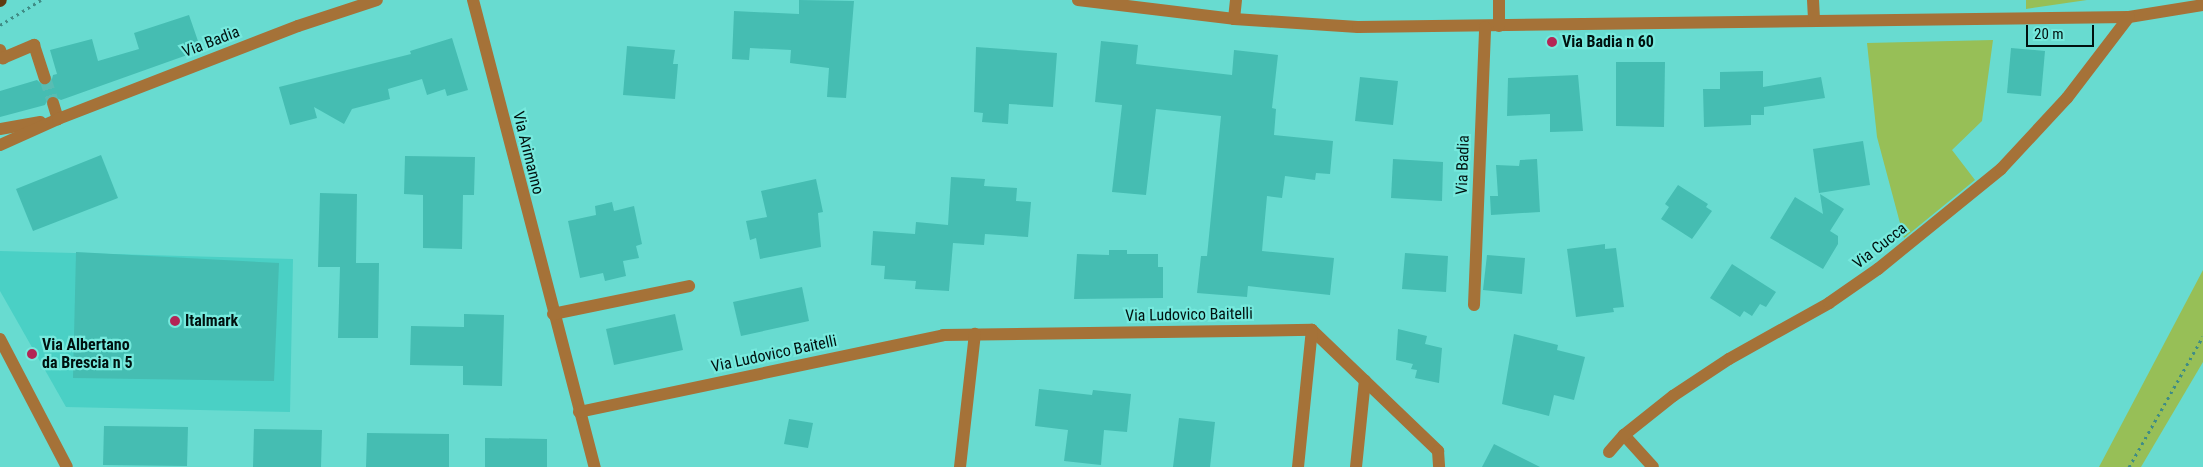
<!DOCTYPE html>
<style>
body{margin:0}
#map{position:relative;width:2203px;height:467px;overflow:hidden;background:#68dbd0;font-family:"Roboto Condensed",sans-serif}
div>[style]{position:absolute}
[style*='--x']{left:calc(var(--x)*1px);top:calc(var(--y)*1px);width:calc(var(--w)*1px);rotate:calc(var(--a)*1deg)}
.built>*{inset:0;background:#4ad0c5}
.green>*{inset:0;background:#97bf57}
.building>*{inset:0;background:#45bdb2}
.minor-tunnel>*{height:12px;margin-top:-6px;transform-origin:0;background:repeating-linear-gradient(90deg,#58bdb3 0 12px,transparent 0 18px)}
.path>*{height:3px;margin-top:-1.5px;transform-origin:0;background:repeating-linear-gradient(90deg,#3f8c85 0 2.5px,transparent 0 6.5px)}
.minor>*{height:12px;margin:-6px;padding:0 6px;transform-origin:6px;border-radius:6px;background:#a57238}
.major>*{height:12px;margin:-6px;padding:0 6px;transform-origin:6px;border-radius:6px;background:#5f3c11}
.dots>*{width:14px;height:14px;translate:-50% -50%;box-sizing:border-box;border:2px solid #76e9dd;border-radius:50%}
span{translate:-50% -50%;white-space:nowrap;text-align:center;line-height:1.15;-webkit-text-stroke:4.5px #76e9dd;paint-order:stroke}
.street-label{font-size:16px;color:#00110f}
.poi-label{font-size:16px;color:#00110f;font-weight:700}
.left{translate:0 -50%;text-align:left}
.scale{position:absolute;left:2026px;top:25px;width:68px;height:22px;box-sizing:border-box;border:2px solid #00110f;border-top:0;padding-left:6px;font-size:15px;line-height:18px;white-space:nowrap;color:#00110f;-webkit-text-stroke:4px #76e9dd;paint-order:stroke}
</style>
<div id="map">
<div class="built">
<div style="clip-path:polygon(0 251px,293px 259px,290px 412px,66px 407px,0 291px)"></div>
</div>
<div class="green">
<div style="clip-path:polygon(2026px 0,2087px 0,2026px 9px)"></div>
<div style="clip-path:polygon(1993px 40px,1982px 121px,1952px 150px,1975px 180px,1904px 238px,1877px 137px,1867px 43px)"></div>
<div style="clip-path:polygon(2203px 270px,2203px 362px,2141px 467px,2099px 467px)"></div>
</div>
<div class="building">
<div style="clip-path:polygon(799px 0,854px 1px,846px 98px,827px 97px,829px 68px,790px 63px,791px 50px,750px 48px,749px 60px,732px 59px,734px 11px,799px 14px)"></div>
<div style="clip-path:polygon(189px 15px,199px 44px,190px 54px,61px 100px,50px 95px,45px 105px,0 117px,0 91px,37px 80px,44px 86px,51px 83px,53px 75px,57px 74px,50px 50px,92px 39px,98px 61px,139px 49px,134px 33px)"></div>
<div style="clip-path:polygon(452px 38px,468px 90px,447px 96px,445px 89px,427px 95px,422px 79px,388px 89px,390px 99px,352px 109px,344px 124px,314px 107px,317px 118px,290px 125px,279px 87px,411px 54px,410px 51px)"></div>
<div style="clip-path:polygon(1101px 41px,1138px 45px,1136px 64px,1232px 75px,1234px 50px,1278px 55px,1272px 108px,1276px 109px,1274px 135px,1333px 141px,1330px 174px,1316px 173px,1315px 180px,1285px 176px,1282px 198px,1267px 196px,1262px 251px,1334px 258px,1330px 295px,1248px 286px,1247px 297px,1197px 293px,1201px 256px,1207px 256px,1221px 116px,1156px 109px,1146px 195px,1112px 192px,1122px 105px,1095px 102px)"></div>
<div style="clip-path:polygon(627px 46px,675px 50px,673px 64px,678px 64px,675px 99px,623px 95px)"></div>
<div style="clip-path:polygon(976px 47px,1057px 53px,1053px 107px,1009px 104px,1008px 124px,982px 122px,983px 113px,974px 112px)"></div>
<div style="clip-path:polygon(2011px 48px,2045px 51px,2041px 96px,2007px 93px)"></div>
<div style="clip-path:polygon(1616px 62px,1665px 62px,1664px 127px,1616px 126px)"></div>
<div style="clip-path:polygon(1763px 71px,1763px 87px,1821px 77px,1825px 98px,1764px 107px,1764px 115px,1751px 115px,1751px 125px,1704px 127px,1703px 89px,1720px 89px,1720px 72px)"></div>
<div style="clip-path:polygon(1578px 75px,1583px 131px,1550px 132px,1550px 114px,1507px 116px,1508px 78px)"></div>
<div style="clip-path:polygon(1360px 77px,1398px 81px,1393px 125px,1355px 121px)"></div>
<div style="clip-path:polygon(1863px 141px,1870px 185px,1819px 193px,1813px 149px)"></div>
<div style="clip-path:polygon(101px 155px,118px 198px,33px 231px,16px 189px)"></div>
<div style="clip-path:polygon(405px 156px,475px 157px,474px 195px,463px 195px,462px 249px,423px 248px,423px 195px,404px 194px)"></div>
<div style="clip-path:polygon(1393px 159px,1443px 162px,1442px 201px,1391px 198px)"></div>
<div style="clip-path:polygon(1537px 159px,1540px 212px,1491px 215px,1490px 196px,1498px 196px,1496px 165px,1519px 166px,1520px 160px)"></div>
<div style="clip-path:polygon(951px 177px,985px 179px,984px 186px,1017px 188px,1016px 201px,1031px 202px,1028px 237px,985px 234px,984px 245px,953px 243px,949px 291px,915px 289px,916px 281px,884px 279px,885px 266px,871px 265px,873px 231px,915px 234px,916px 222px,948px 225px)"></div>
<div style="clip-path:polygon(816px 179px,823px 212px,818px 213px,821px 247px,760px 259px,756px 238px,750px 240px,746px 221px,767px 217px,761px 191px)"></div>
<div style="clip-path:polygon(1678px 185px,1708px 204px,1706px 207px,1712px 211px,1692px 239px,1661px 219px,1669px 207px,1665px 204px)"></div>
<div style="clip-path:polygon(320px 193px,357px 194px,356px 263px,379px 263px,378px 338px,338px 338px,340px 267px,318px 267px)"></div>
<div style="clip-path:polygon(1820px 194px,1844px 209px,1830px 231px,1838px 236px,1838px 244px,1823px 269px,1770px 238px,1795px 197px,1823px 214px)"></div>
<div style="clip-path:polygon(612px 202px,614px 211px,634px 206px,642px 244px,636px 246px,639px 258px,623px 261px,626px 276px,605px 281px,603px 273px,580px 278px,568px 221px,596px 215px,595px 206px)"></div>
<div style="clip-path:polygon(1605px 244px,1605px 249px,1616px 248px,1624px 307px,1613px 308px,1614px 312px,1576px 317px,1567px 249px)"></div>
<div style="clip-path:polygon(1109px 250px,1127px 250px,1127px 254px,1158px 254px,1158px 267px,1163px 267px,1163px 298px,1074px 299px,1077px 254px,1109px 255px)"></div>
<div style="clip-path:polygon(76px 252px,279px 263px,274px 381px,73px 378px)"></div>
<div style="clip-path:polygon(1405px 253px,1448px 256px,1446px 292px,1402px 289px)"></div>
<div style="clip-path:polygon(1487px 255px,1525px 258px,1522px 294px,1483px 290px)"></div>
<div style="clip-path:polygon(1732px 264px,1776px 292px,1766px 307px,1760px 304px,1752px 316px,1744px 311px,1740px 317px,1710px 298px)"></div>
<div style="clip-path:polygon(802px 287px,809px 321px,741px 336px,733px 302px)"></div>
<div style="clip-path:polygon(464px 314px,504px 315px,502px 386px,463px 385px,463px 366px,410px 365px,411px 326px,464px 327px)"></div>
<div style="clip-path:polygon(675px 314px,683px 350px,614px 365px,606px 329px)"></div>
<div style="clip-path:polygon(1398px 329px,1427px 336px,1425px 344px,1442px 348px,1439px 383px,1415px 378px,1417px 370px,1411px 369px,1413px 364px,1396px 360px)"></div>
<div style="clip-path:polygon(1514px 334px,1558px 345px,1557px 350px,1585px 357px,1574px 400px,1554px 395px,1549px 416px,1502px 404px)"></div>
<div style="clip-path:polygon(1039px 389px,1092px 395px,1093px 390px,1131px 394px,1127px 432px,1104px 430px,1101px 465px,1064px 461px,1068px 430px,1035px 426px)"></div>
<div style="clip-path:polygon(1179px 418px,1215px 422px,1210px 467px,1173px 467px)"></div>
<div style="clip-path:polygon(789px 419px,813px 423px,808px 448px,784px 444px)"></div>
<div style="clip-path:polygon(104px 426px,188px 427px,187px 466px,103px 465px)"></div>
<div style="clip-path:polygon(254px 429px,322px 430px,321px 467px,253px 467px)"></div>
<div style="clip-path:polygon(367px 433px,449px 434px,449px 467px,366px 467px)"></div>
<div style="clip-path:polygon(485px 438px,547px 439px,547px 467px,485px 467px)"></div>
<div style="clip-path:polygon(1494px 444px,1540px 467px,1482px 467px)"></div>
</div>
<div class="minor-tunnel">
<div style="--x:45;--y:78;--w:26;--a:72"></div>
</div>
<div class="path">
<div style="--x:0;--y:25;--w:48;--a:-31.4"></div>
<div style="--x:2129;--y:467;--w:150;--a:-60.5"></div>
</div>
<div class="minor">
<div style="--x:473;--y:0;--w:483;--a:75.4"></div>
<div style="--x:1078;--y:0;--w:157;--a:6.9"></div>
<div style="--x:1234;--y:19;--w:124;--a:3.7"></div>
<div style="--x:1358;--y:27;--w:771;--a:-0.74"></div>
<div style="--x:2129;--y:17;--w:75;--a:-9.2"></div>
<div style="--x:1499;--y:0;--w:26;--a:90"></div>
<div style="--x:1813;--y:0;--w:21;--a:87"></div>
<div style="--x:1234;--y:19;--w:19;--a:-84"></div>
<div style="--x:0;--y:50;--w:9;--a:69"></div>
<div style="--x:3;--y:58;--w:34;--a:-23"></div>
<div style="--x:34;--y:45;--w:35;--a:72"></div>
<div style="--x:53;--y:103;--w:17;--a:73"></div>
<div style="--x:0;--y:129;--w:41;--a:-9.9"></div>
<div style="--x:0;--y:145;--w:64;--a:-24.1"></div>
<div style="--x:58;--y:119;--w:257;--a:-21.2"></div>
<div style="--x:298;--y:26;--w:83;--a:-18.2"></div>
<div style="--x:1474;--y:305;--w:278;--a:-87.7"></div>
<div style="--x:553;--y:314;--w:139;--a:-11.6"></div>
<div style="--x:0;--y:339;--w:144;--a:62.4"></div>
<div style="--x:579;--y:412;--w:372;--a:-11.9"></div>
<div style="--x:943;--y:335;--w:369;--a:-0.8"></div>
<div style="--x:1312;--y:330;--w:175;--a:43.8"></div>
<div style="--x:1438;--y:451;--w:16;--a:86"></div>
<div style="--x:1624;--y:435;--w:43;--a:47.8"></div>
<div style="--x:1609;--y:452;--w:23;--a:-49"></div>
<div style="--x:1624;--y:435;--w:63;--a:-38.5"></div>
<div style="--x:1673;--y:396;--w:67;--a:-33.5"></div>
<div style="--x:1729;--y:359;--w:115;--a:-29.2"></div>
<div style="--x:1829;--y:303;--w:60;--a:-34.8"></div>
<div style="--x:1878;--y:269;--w:159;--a:-39.1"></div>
<div style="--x:2001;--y:169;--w:97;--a:-47.1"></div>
<div style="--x:2067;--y:98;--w:102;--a:-52.6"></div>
<div style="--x:960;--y:467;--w:134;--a:-83.6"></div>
<div style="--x:1298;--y:467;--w:138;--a:-84.2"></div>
<div style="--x:1356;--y:467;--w:87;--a:-84.1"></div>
</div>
<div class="major">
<div style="--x:0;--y:1;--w:1;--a:-45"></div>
</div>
<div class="dots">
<div style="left:1552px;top:42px;background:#b42555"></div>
<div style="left:175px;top:321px;background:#b42555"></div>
<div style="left:32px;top:354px;background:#b42555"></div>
</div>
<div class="street-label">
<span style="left:211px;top:42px;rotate:-21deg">Via Badia</span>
<span style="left:528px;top:153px;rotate:76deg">Via Arimanno</span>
<span style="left:1463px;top:165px;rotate:-88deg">Via Badia</span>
<span style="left:1880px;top:246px;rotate:-38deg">Via Cucca</span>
<span style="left:1189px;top:315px;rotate:-1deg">Via Ludovico Baitelli</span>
<span style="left:774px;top:354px;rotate:-12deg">Via Ludovico Baitelli</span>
</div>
<div class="poi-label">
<span class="left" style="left:1562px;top:42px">Via Badia n 60</span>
<span class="left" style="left:185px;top:321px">Italmark</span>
<span class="left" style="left:42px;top:354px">Via Albertano<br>da Brescia n 5</span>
</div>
<div class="scale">20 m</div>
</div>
